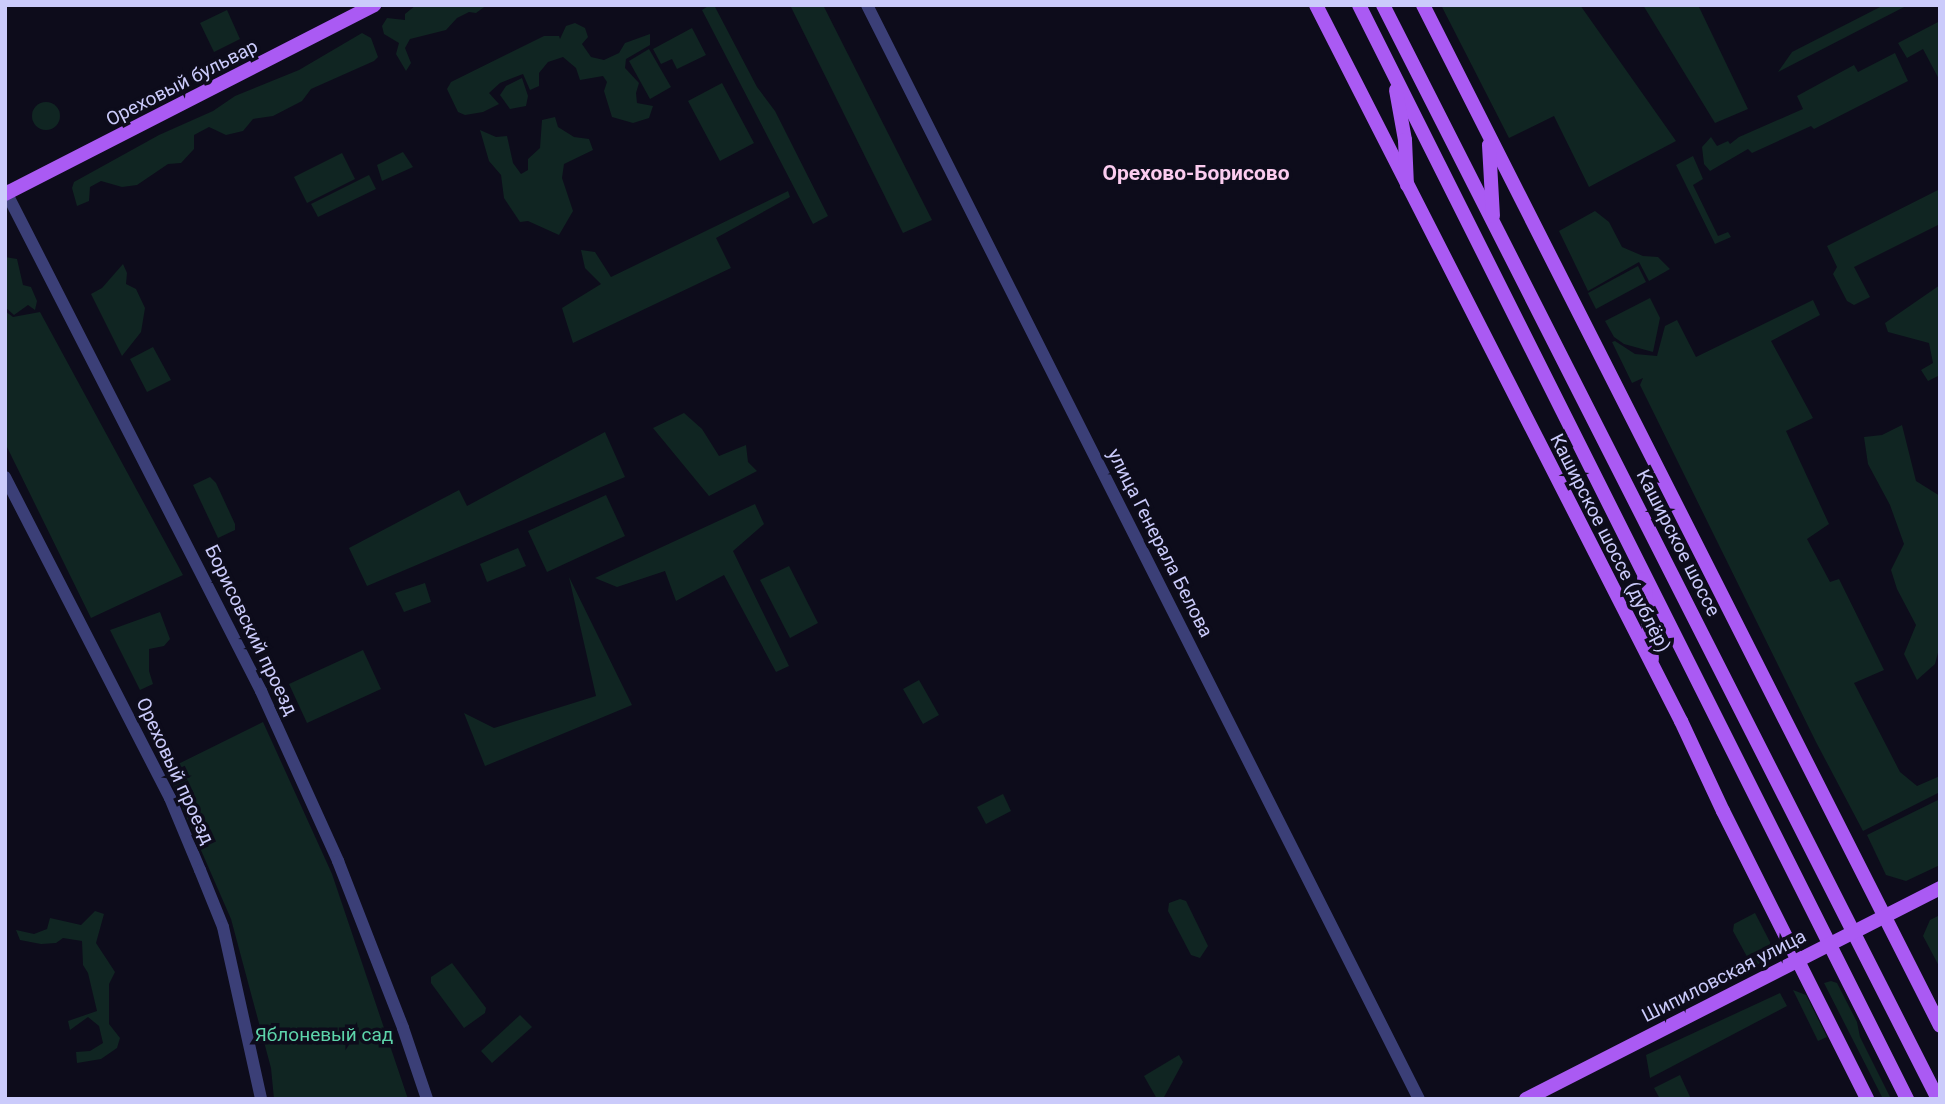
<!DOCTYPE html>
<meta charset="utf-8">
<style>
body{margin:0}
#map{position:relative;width:1945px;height:1104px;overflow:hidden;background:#0d0c1b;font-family:Roboto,sans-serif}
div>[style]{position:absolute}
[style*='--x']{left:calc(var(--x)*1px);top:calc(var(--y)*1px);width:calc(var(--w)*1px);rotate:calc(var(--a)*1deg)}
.green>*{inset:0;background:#102522}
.round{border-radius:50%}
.minor>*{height:12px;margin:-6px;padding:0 6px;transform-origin:6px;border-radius:6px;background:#3b3f77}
.major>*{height:14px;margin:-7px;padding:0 7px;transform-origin:7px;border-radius:7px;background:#aa5af3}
span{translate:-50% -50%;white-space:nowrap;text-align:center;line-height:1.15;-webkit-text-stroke:7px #0d0c1b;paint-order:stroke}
.street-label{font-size:19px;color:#cbcbfb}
.park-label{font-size:19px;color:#5dd4aa}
.neighbourhood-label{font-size:21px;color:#fbccef;font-weight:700}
.frame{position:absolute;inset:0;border:7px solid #cbcbfb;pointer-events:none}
</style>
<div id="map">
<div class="green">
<div style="clip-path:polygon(416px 5px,487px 5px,476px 13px,469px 12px,457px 18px,446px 30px,410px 39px,405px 48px,411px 63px,406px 71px,396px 54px,399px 43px,384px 34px,382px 26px,387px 18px,405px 20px,405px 14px)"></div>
<div style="clip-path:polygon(710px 5px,714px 5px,757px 87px,775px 111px,828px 216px,813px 224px,702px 10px)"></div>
<div style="clip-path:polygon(790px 5px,823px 5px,932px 220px,903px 233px)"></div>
<div style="clip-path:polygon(1441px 5px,1580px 5px,1676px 141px,1589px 187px,1554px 116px,1509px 138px)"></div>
<div style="clip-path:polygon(1643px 5px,1698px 5px,1748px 109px,1715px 123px)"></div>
<div style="clip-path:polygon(1884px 5px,1908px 5px,1778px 72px,1792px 52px)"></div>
<div style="clip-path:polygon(227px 10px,240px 39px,214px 52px,200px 23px)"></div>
<div style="clip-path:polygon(1940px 21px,1940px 81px,1923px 49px,1907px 58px,1898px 43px)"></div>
<div style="clip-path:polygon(575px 23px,585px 28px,588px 37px,582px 44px,591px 57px,604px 60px,619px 53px,625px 43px,650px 34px,650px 45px,626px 59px,625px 68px,639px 83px,636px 93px,637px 103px,653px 106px,649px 118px,633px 123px,612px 117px,604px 91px,607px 82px,603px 76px,580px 80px,576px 68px,563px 57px,548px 62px,539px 73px,539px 86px,530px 90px,523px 74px,500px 83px,489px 93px,499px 104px,483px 112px,465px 115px,458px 112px,447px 89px,451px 82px,544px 36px,559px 36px,560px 39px,566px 26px)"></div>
<div style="clip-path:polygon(692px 28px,706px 55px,677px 69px,672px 59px,661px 64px,653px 49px)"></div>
<div style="clip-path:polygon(362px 33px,371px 38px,378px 57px,374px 61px,311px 89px,302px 101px,273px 116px,253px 119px,243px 131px,226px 135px,209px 127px,194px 135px,194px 149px,181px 163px,168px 164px,137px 185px,122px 187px,101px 181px,90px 187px,89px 201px,77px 206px,72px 188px,74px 182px,159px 135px,213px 111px,235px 96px,299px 70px)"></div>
<div style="clip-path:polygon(649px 49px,671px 87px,650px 99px,629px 61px)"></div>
<div style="clip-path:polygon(1895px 53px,1908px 81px,1814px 129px,1811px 126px,1752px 153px,1748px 149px,1710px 171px,1704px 164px,1702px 147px,1711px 137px,1717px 146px,1728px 141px,1730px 144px,1739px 137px,1803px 109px,1797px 96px,1854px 65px,1858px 72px)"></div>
<div style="clip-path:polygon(522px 78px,528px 96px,526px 106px,510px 109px,500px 95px,506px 86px)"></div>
<div style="clip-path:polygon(722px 83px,754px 143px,720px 161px,688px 101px)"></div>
<div class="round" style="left:32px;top:102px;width:28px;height:28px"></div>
<div style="clip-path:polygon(555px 117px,558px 127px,574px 137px,589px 139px,593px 150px,564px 164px,562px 178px,573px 211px,559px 235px,528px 221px,520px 222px,504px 198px,501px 175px,489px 161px,480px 130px,496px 137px,507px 136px,513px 163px,521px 174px,528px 170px,528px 159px,540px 148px,542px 120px)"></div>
<div style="clip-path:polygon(403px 152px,413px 167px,382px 181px,377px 165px)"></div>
<div style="clip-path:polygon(342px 153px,355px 179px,307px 203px,294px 177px)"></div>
<div style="clip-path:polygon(1693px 156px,1703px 179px,1693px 185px,1718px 236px,1728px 232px,1731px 237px,1715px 244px,1676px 165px)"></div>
<div style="clip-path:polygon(369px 175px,376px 189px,318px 217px,311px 204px)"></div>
<div style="clip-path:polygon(1940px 189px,1940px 224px,1854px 267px,1870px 297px,1854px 305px,1847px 301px,1833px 274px,1837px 267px,1827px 246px)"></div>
<div style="clip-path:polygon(788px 191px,790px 197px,716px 238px,731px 268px,573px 343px,562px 308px,601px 284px,585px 268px,581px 250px,595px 252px,611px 277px)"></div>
<div style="clip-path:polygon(1595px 211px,1609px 222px,1622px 247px,1643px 256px,1658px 257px,1670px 269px,1649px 281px,1639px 262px,1588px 291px,1559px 231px)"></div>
<div style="clip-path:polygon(5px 257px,17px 259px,23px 285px,31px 287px,37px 301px,35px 310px,28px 305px,14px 315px,5px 307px)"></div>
<div style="clip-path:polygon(123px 264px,127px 273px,126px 284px,136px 289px,145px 308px,141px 332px,122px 356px,91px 294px,102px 288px)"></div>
<div style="clip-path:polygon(1638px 266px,1646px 282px,1596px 309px,1588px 293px)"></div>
<div style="clip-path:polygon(1940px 285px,1940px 375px,1928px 381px,1921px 370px,1933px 363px,1929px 343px,1888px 332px,1885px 323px)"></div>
<div style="clip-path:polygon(1650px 298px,1660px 318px,1653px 352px,1624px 344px,1614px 337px,1605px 321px)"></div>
<div style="clip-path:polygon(1813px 300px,1820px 315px,1771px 341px,1813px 418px,1786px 431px,1829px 524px,1807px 539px,1830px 582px,1839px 579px,1884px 670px,1854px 683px,1900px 772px,1917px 786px,1940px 776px,1940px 792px,1863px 831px,1816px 742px,1640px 385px,1643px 378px,1632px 383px,1612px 342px,1615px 341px,1635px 354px,1657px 356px,1665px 326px,1677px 320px,1696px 357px)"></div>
<div style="clip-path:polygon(5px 311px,13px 317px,40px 312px,183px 575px,91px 618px,5px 443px)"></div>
<div style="clip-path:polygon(153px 347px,171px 380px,147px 392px,130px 359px)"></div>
<div style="clip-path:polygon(684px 413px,702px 429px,719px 456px,746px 445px,748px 462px,757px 471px,709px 496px,653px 428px)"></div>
<div style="clip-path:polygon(1902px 425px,1916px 481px,1940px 496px,1940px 645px,1935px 664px,1917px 680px,1904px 654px,1916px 625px,1897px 589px,1891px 570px,1904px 544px,1890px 505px,1868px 464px,1864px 437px,1882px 435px)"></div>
<div style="clip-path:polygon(605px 432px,625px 477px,367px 586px,349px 548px,459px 490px,467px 506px)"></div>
<div style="clip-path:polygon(210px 477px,216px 483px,235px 524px,235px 530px,218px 538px,193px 485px)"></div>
<div style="clip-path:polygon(606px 495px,625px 536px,547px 572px,528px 531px)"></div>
<div style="clip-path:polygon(755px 504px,764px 524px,733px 551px,789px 666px,776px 672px,724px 575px,676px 601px,665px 571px,617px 587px,595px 578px)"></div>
<div style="clip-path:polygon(518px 548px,526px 566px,487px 582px,480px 564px)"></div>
<div style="clip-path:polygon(789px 566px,818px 623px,790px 638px,760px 580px)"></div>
<div style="clip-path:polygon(569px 577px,632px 705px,485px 766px,464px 713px,494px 728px,596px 696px)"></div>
<div style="clip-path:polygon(425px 583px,431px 602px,404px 612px,395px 593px)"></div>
<div style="clip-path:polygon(160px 612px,170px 639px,164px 646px,149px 649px,149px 671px,153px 684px,140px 690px,110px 630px)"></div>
<div style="clip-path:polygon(363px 650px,381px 689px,307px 723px,289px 684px)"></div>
<div style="clip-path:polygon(919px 680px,939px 715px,923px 724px,903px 689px)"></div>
<div style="clip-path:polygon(263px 722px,332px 874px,408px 1099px,274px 1099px,271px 1068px,231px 919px,166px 770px)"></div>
<div style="clip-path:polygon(1003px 794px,1011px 811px,986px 824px,977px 807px)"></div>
<div style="clip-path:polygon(1940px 799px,1940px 865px,1906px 881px,1886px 875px,1867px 835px)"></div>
<div style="clip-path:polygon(1180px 899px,1186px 901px,1208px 946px,1200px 958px,1191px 955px,1168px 911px,1169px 903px)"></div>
<div style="clip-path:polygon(95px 911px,104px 914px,96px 943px,115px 972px,109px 984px,109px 1024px,120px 1038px,117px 1048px,101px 1059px,77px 1063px,76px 1052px,90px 1051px,103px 1043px,99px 1026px,88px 1017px,70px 1030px,68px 1021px,97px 1011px,88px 973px,83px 965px,82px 941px,63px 938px,56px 943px,41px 944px,20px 940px,16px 930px,34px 934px,47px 929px,50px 918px,81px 925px)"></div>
<div style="clip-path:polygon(1755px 913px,1770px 942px,1770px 956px,1757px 965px,1751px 964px,1733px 931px,1734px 924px)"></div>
<div style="clip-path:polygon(1940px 915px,1940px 968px,1923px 936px,1930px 920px)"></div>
<div style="clip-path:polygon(452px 963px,486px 1008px,485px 1013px,464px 1028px,431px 983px,431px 977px)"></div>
<div style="clip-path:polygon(1831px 981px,1837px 983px,1857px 1022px,1860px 1037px,1891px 1099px,1883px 1099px,1824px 983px)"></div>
<div style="clip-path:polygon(1793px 990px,1806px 995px,1827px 1037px,1818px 1041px)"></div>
<div style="clip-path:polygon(1780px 993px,1787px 1006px,1650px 1078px,1646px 1055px)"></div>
<div style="clip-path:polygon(520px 1015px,532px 1027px,492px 1063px,481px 1051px)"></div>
<div style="clip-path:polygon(1179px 1055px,1183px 1062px,1163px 1099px,1157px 1099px,1144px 1076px)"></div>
<div style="clip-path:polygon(1680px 1075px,1691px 1099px,1660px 1099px,1654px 1088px)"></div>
</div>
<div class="minor">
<div style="--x:867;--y:5;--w:1225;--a:63.23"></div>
<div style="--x:5;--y:190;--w:563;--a:62.93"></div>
<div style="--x:261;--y:691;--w:187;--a:65.6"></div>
<div style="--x:338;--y:861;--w:179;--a:68.7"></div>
<div style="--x:403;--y:1028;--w:75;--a:71.3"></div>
<div style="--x:5;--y:477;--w:361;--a:62.8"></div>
<div style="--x:170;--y:798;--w:78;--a:67.4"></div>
<div style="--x:200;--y:870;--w:61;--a:68"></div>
<div style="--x:223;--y:927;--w:176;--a:77.5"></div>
</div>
<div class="major">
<div style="--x:1316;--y:5;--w:804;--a:62.99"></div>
<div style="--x:1681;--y:721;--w:99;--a:65"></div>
<div style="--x:1723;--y:811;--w:322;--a:63.4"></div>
<div style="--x:1359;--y:5;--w:1224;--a:63.39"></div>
<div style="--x:1383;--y:5;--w:1227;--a:63.1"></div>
<div style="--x:1423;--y:5;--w:1144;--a:63.14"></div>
<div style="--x:1396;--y:90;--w:51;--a:79.8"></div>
<div style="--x:1405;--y:140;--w:45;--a:87.5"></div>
<div style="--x:1489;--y:145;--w:71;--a:86.8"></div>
<div style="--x:5;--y:194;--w:415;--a:-27.1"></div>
<div style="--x:1644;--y:579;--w:80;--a:84.3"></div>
<div style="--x:1526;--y:1099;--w:465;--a:-27"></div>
</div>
<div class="street-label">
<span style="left:182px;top:83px;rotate:-27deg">Ореховый бульвар</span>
<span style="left:1160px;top:543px;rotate:63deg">улица Генерала Белова</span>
<span style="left:1610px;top:543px;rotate:63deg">Каширское шоссе (дублёр)</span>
<span style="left:1678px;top:543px;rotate:63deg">Каширское шоссе</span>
<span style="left:251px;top:630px;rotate:64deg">Борисовский проезд</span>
<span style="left:175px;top:771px;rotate:65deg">Ореховый проезд</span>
<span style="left:1724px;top:976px;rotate:-27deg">Шипиловская улица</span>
</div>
<div class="park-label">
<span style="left:324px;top:1035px">Яблоневый сад</span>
</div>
<div class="neighbourhood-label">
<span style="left:1196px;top:173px">Орехово-Борисово</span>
</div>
<div class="frame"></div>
</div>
